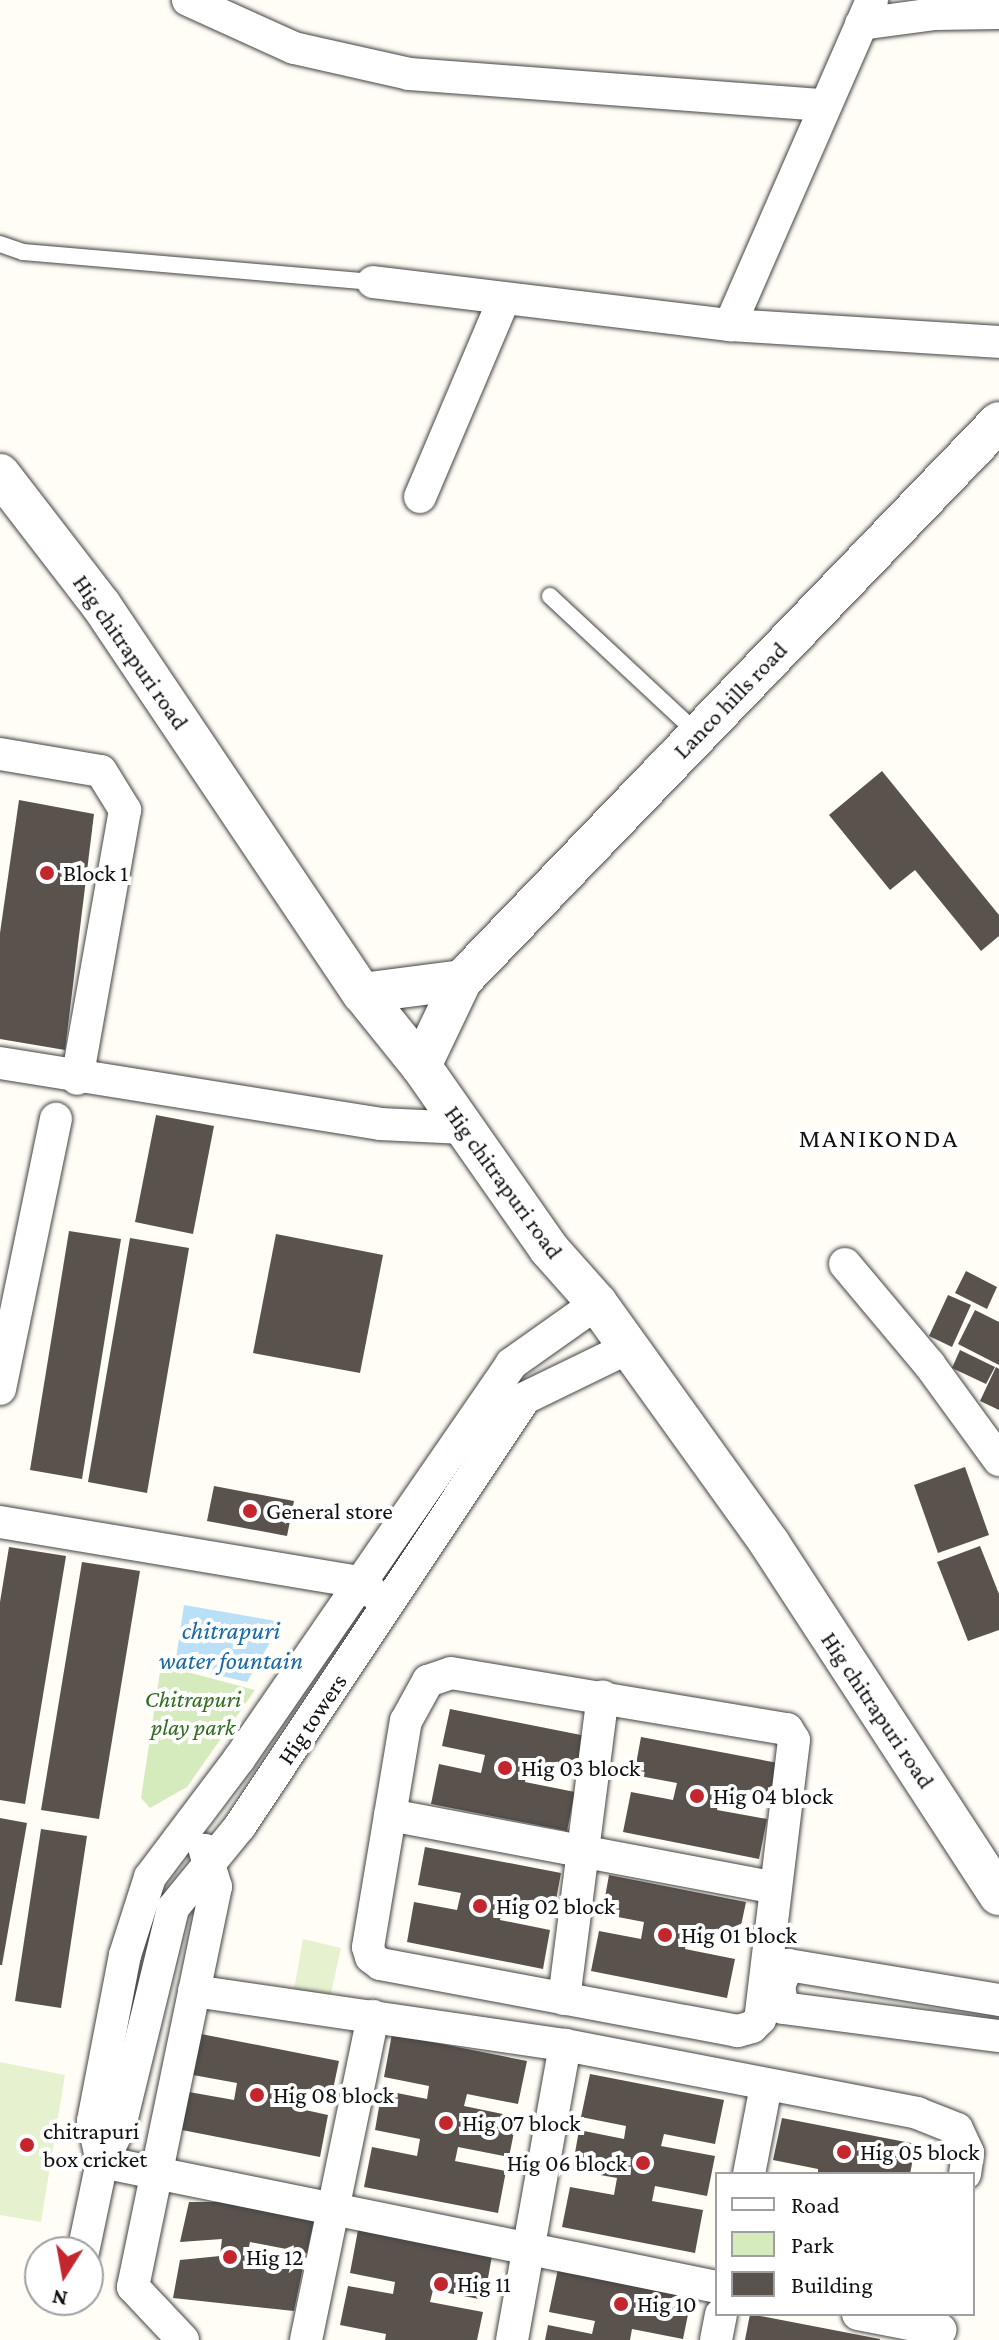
<!DOCTYPE html>
<style>
body{margin:0}
#map{position:relative;width:999px;height:2340px;overflow:hidden;background:#fffdf5;font-family:"Crimson Pro",serif}
div>[style]{position:absolute}
[style*='--x']{left:calc(var(--x)*1px);top:calc(var(--y)*1px);width:calc(var(--w)*1px);rotate:calc(var(--a)*1deg)}
.green>*{inset:0;background:#d5ebbd}
.pitch>*{inset:0;background:#e6f2cf}
.water>*{inset:0;background:#b9e0f7}
.building>*{inset:0;background:#5a524d}
.roads{filter:drop-shadow(0 0 2px #444) drop-shadow(0 0 2px #444)}
.service>*{height:16px;margin:-8px;padding:0 8px;transform-origin:8px;border-radius:8px;background:#fff}
.minor>*{height:32px;margin:-16px;padding:0 16px;transform-origin:16px;border-radius:16px;background:#fff}
.tertiary>*{height:40px;margin:-20px;padding:0 20px;transform-origin:20px;border-radius:20px;background:#fff}
.dots>*{width:22px;height:22px;translate:-50% -50%;box-sizing:border-box;border:4px solid #fff;border-radius:50%}
span{translate:-50% -50%;white-space:nowrap;text-align:center;line-height:1.15;-webkit-text-stroke:8px #fff;paint-order:stroke}
.street-label{font-size:24px;color:#111}
.poi-label{font-size:24px;color:#111}
.left{translate:0 -50%;text-align:left}
.right{translate:-100% -50%;text-align:right}
.park-label{font-size:24px;color:#2f6b1f;font-style:italic}
.neighbourhood-label{font-size:26px;color:#111;letter-spacing:2px}
.water-label{font-size:26px;color:#1768a6;font-style:italic}
.legend{position:absolute;left:715px;top:2172px;width:260px;height:144px;box-sizing:border-box;background:#fff;border:2px solid #a0a0a0;margin:0;padding:10px 14px;list-style:none;font-size:24px;color:#111}
.legend li{display:flex;align-items:center;gap:16px;height:40px}
.legend b{width:40px;border:2px solid #a0a0a0}
.north{position:absolute;left:24px;top:2236px;width:80px;height:80px;box-sizing:border-box;background:#fff;border:2px solid #a0a0a0;border-radius:50%;rotate:191deg;font-size:22px;font-weight:700;line-height:32px;text-align:center;color:#111}
.north::after{content:'';display:block;margin:auto;width:28px;height:36px;background:#c4262e;clip-path:polygon(50% 0,100% 100%,50% 72%,0 100%)}
</style>
<div id="map">
<div class="green">
<div style="clip-path:polygon(161px 1665px,255px 1690px,187px 1787px,150px 1808px,141px 1798px)"></div>
</div>
<div class="pitch">
<div style="clip-path:polygon(303px 1939px,341px 1948px,330px 1998px,293px 1995px)"></div>
<div style="clip-path:polygon(0 2062px,65px 2075px,41px 2222px,0 2215px)"></div>
</div>
<div class="water">
<div style="clip-path:polygon(184px 1605px,282px 1622px,247px 1682px,175px 1665px)"></div>
</div>
<div class="building">
<div style="clip-path:polygon(882px 771px,999px 915px,999px 936px,981px 951px,915px 870px,890px 890px,829px 815px)"></div>
<div style="clip-path:polygon(19px 800px,94px 814px,65px 1050px,0 1039px,0 933px)"></div>
<div style="clip-path:polygon(156px 1115px,214px 1126px,193px 1234px,135px 1222px)"></div>
<div style="clip-path:polygon(69px 1231px,121px 1239px,82px 1479px,30px 1470px)"></div>
<div style="clip-path:polygon(276px 1234px,383px 1255px,360px 1373px,253px 1353px)"></div>
<div style="clip-path:polygon(130px 1238px,189px 1248px,147px 1493px,88px 1482px)"></div>
<div style="clip-path:polygon(966px 1271px,997px 1287px,987px 1309px,955px 1293px)"></div>
<div style="clip-path:polygon(948px 1295px,971px 1305px,952px 1347px,929px 1336px)"></div>
<div style="clip-path:polygon(975px 1310px,999px 1322px,999px 1365px,958px 1344px)"></div>
<div style="clip-path:polygon(960px 1350px,995px 1367px,986px 1384px,952px 1368px)"></div>
<div style="clip-path:polygon(996px 1367px,999px 1369px,999px 1410px,980px 1401px)"></div>
<div style="clip-path:polygon(965px 1467px,989px 1535px,938px 1553px,914px 1485px)"></div>
<div style="clip-path:polygon(214px 1486px,294px 1501px,287px 1536px,207px 1521px)"></div>
<div style="clip-path:polygon(980px 1546px,999px 1594px,999px 1630px,968px 1641px,937px 1562px)"></div>
<div style="clip-path:polygon(9px 1547px,66px 1556px,25px 1804px,0 1800px,0 1602px)"></div>
<div style="clip-path:polygon(82px 1562px,140px 1571px,99px 1819px,41px 1810px)"></div>
<div style="clip-path:polygon(450px 1709px,586px 1736px,578px 1773px,528px 1764px,525px 1782px,575px 1792px,567px 1831px,431px 1804px,439px 1764px,481px 1773px,485px 1755px,442px 1746px)"></div>
<div style="clip-path:polygon(641px 1737px,778px 1763px,770px 1801px,720px 1791px,717px 1810px,767px 1819px,759px 1859px,623px 1832px,631px 1792px,673px 1800px,677px 1783px,634px 1775px)"></div>
<div style="clip-path:polygon(0 1818px,27px 1823px,2px 1965px,0 1965px)"></div>
<div style="clip-path:polygon(41px 1829px,87px 1836px,61px 2008px,15px 2001px)"></div>
<div style="clip-path:polygon(425px 1847px,561px 1873px,554px 1911px,504px 1901px,500px 1920px,550px 1930px,543px 1969px,407px 1942px,414px 1902px,457px 1910px,461px 1893px,418px 1885px)"></div>
<div style="clip-path:polygon(609px 1875px,746px 1902px,738px 1940px,688px 1930px,685px 1949px,735px 1959px,727px 1998px,591px 1971px,599px 1931px,641px 1939px,644px 1922px,602px 1914px)"></div>
<div style="clip-path:polygon(201px 2034px,339px 2061px,331px 2099px,281px 2090px,278px 2104px,328px 2115px,320px 2157px,182px 2130px,189px 2092px,234px 2100px,237px 2083px,193px 2075px)"></div>
<div style="clip-path:polygon(392px 2034px,527px 2061px,518px 2104px,467px 2094px,464px 2106px,517px 2117px,509px 2157px,458px 2147px,455px 2161px,506px 2171px,498px 2213px,364px 2187px,372px 2147px,417px 2156px,420px 2139px,375px 2130px,382px 2090px,427px 2099px,429px 2086px,384px 2077px)"></div>
<div style="clip-path:polygon(590px 2074px,724px 2100px,715px 2144px,664px 2134px,661px 2146px,715px 2156px,707px 2196px,655px 2186px,652px 2201px,703px 2210px,695px 2253px,562px 2227px,570px 2187px,614px 2195px,617px 2178px,572px 2170px,579px 2130px,624px 2139px,626px 2126px,581px 2117px)"></div>
<div style="clip-path:polygon(782px 2118px,916px 2144px,910px 2174px,818px 2174px,818px 2169px,773px 2160px)"></div>
<div style="clip-path:polygon(189px 2202px,252px 2202px,315px 2216px,307px 2253px,250px 2242px,247px 2257px,303px 2267px,294px 2311px,173px 2298px,180px 2260px,220px 2256px,222px 2239px,180px 2242px)"></div>
<div style="clip-path:polygon(358px 2230px,492px 2256px,484px 2300px,433px 2290px,430px 2302px,483px 2312px,477px 2340px,385px 2340px,386px 2334px,340px 2325px,348px 2286px,393px 2294px,395px 2282px,350px 2273px)"></div>
<div style="clip-path:polygon(558px 2269px,692px 2295px,683px 2339px,632px 2329px,630px 2340px,545px 2340px,548px 2325px,592px 2334px,595px 2321px,549px 2312px)"></div>
<div style="clip-path:polygon(750px 2314px,880px 2339px,880px 2340px,745px 2340px)"></div>
</div>
<div class="roads">
<div class="service">
<div style="--x:0;--y:244;--w:24;--a:19"></div>
<div style="--x:23;--y:252;--w:351;--a:4.9"></div>
<div style="--x:550;--y:596;--w:202;--a:43"></div>
</div>
<div class="minor">
<div style="--x:188;--y:0;--w:116;--a:24.4"></div>
<div style="--x:294;--y:48;--w:118;--a:12.7"></div>
<div style="--x:409;--y:74;--w:416;--a:4.3"></div>
<div style="--x:861;--y:24;--w:75;--a:-7.7"></div>
<div style="--x:935;--y:14;--w:64;--a:-0.9"></div>
<div style="--x:373;--y:282;--w:360;--a:6.9"></div>
<div style="--x:730;--y:325;--w:270;--a:3.6"></div>
<div style="--x:730;--y:325;--w:355;--a:-66.4"></div>
<div style="--x:420;--y:497;--w:213;--a:-67"></div>
<div style="--x:0;--y:754;--w:102;--a:9.6"></div>
<div style="--x:101;--y:771;--w:46;--a:58.4"></div>
<div style="--x:125;--y:810;--w:273;--a:100.1"></div>
<div style="--x:0;--y:1063;--w:385;--a:9.1"></div>
<div style="--x:380;--y:1124;--w:84;--a:2.7"></div>
<div style="--x:845;--y:1264;--w:131;--a:50"></div>
<div style="--x:929;--y:1364;--w:119;--a:53.9"></div>
<div style="--x:0;--y:1389;--w:276;--a:-78.3"></div>
<div style="--x:0;--y:1522;--w:364;--a:9.5"></div>
<div style="--x:359;--y:1582;--w:16;--a:38"></div>
<div style="--x:451;--y:1673;--w:341;--a:9.5"></div>
<div style="--x:787;--y:1729;--w:13;--a:58"></div>
<div style="--x:794;--y:1740;--w:281;--a:96.9"></div>
<div style="--x:760;--y:2019;--w:11;--a:135"></div>
<div style="--x:752;--y:2027;--w:15;--a:164"></div>
<div style="--x:738;--y:2031;--w:364;--a:-169.4"></div>
<div style="--x:380;--y:1964;--w:11;--a:-142"></div>
<div style="--x:371;--y:1957;--w:10;--a:-107"></div>
<div style="--x:368;--y:1947;--w:229;--a:-80.5"></div>
<div style="--x:406;--y:1721;--w:46;--a:-61.2"></div>
<div style="--x:428;--y:1681;--w:24;--a:-19"></div>
<div style="--x:390;--y:1815;--w:392;--a:10.7"></div>
<div style="--x:779;--y:1986;--w:22;--a:80"></div>
<div style="--x:783;--y:2008;--w:218;--a:7.4"></div>
<div style="--x:779;--y:1986;--w:23;--a:-67"></div>
<div style="--x:788;--y:1965;--w:214;--a:9.4"></div>
<div style="--x:194;--y:1991;--w:375;--a:8.3"></div>
<div style="--x:565;--y:2045;--w:359;--a:10.9"></div>
<div style="--x:917;--y:2113;--w:43;--a:21.8"></div>
<div style="--x:957;--y:2129;--w:26;--a:65"></div>
<div style="--x:968;--y:2153;--w:21;--a:98"></div>
<div style="--x:564;--y:1999;--w:305;--a:-82.7"></div>
<div style="--x:102;--y:2162;--w:40;--a:-63.4"></div>
<div style="--x:120;--y:2126;--w:224;--a:-76.3"></div>
<div style="--x:173;--y:1908;--w:106;--a:-50.7"></div>
<div style="--x:240;--y:1826;--w:514;--a:-56.34"></div>
<div style="--x:525;--y:1398;--w:114;--a:-25.9"></div>
<div style="--x:102;--y:2162;--w:628;--a:11.49"></div>
<div style="--x:749;--y:2174;--w:90;--a:-79.1"></div>
<div style="--x:83;--y:2252;--w:92;--a:-78.1"></div>
<div style="--x:102;--y:2162;--w:42;--a:-102.4"></div>
<div style="--x:93;--y:2121;--w:169;--a:-79.1"></div>
<div style="--x:125;--y:1955;--w:82;--a:-72.2"></div>
<div style="--x:150;--y:1877;--w:148;--a:-53"></div>
<div style="--x:239;--y:1759;--w:480;--a:-55.4"></div>
<div style="--x:511;--y:1364;--w:105;--a:-35.3"></div>
<div style="--x:858;--y:2314;--w:84;--a:11"></div>
<div style="--x:183;--y:2340;--w:73;--a:-133.3"></div>
<div style="--x:133;--y:2287;--w:409;--a:-78.3"></div>
<div style="--x:216;--y:1887;--w:39;--a:-107"></div>
<div style="--x:306;--y:2340;--w:331;--a:-78.3"></div>
<div style="--x:512;--y:2340;--w:300;--a:-79.8"></div>
<div style="--x:716;--y:2340;--w:26;--a:-79"></div>
</div>
<div class="tertiary">
<div style="--x:0;--y:474;--w:165;--a:52.4"></div>
<div style="--x:101;--y:605;--w:468;--a:56.1"></div>
<div style="--x:362;--y:993;--w:94;--a:51.1"></div>
<div style="--x:421;--y:1066;--w:223;--a:55"></div>
<div style="--x:549;--y:1249;--w:72;--a:48.4"></div>
<div style="--x:597;--y:1303;--w:297;--a:54.3"></div>
<div style="--x:770;--y:1544;--w:419;--a:56.9"></div>
<div style="--x:362;--y:993;--w:101;--a:-7.4"></div>
<div style="--x:421;--y:1066;--w:95;--a:-64.5"></div>
<div style="--x:462;--y:980;--w:774;--a:-46.1"></div>
</div>
</div>
<div class="dots">
<div style="left:47px;top:873px;background:#c4262e"></div>
<div style="left:250px;top:1511px;background:#c4262e"></div>
<div style="left:505px;top:1768px;background:#c4262e"></div>
<div style="left:697px;top:1796px;background:#c4262e"></div>
<div style="left:480px;top:1906px;background:#c4262e"></div>
<div style="left:665px;top:1935px;background:#c4262e"></div>
<div style="left:257px;top:2095px;background:#c4262e"></div>
<div style="left:446px;top:2123px;background:#c4262e"></div>
<div style="left:27px;top:2145px;background:#c4262e"></div>
<div style="left:844px;top:2152px;background:#c4262e"></div>
<div style="left:643px;top:2163px;background:#c4262e"></div>
<div style="left:230px;top:2257px;background:#c4262e"></div>
<div style="left:441px;top:2284px;background:#c4262e"></div>
<div style="left:621px;top:2304px;background:#c4262e"></div>
</div>
<div class="street-label">
<span style="left:131px;top:652px;rotate:55deg">Hig chitrapuri road</span>
<span style="left:730px;top:700px;rotate:-46deg">Lanco hills road</span>
<span style="left:504px;top:1182px;rotate:54deg">Hig chitrapuri road</span>
<span style="left:878px;top:1710px;rotate:56deg">Hig chitrapuri road</span>
<span style="left:312px;top:1719px;rotate:-56deg">Hig towers</span>
</div>
<div class="poi-label">
<span class="left" style="left:63px;top:873px">Block 1</span>
<span class="left" style="left:266px;top:1511px">General store</span>
<span class="left" style="left:521px;top:1768px">Hig 03 block</span>
<span class="left" style="left:713px;top:1796px">Hig 04 block</span>
<span class="left" style="left:496px;top:1906px">Hig 02 block</span>
<span class="left" style="left:681px;top:1935px">Hig 01 block</span>
<span class="left" style="left:273px;top:2095px">Hig 08 block</span>
<span class="left" style="left:462px;top:2123px">Hig 07 block</span>
<span class="left" style="left:43px;top:2145px">chitrapuri<br>box cricket</span>
<span class="left" style="left:860px;top:2152px">Hig 05 block</span>
<span class="right" style="left:627px;top:2163px">Hig 06 block</span>
<span class="left" style="left:246px;top:2257px">Hig 12</span>
<span class="left" style="left:457px;top:2284px">Hig 11</span>
<span class="left" style="left:637px;top:2304px">Hig 10</span>
</div>
<div class="park-label">
<span style="left:193px;top:1713px">Chitrapuri<br>play park</span>
</div>
<div class="neighbourhood-label">
<span style="left:879px;top:1139px">MANIKONDA</span>
</div>
<div class="water-label">
<span style="left:231px;top:1646px">chitrapuri<br>water fountain</span>
</div>
<ul class="legend">
<li><b style="height:10px;background:#fff"></b>Road</li>
<li><b style="height:22px;background:#d5ebbd"></b>Park</li>
<li><b style="height:22px;background:#5a524d"></b>Building</li>
</ul>
<div class="north">N</div>
</div>
